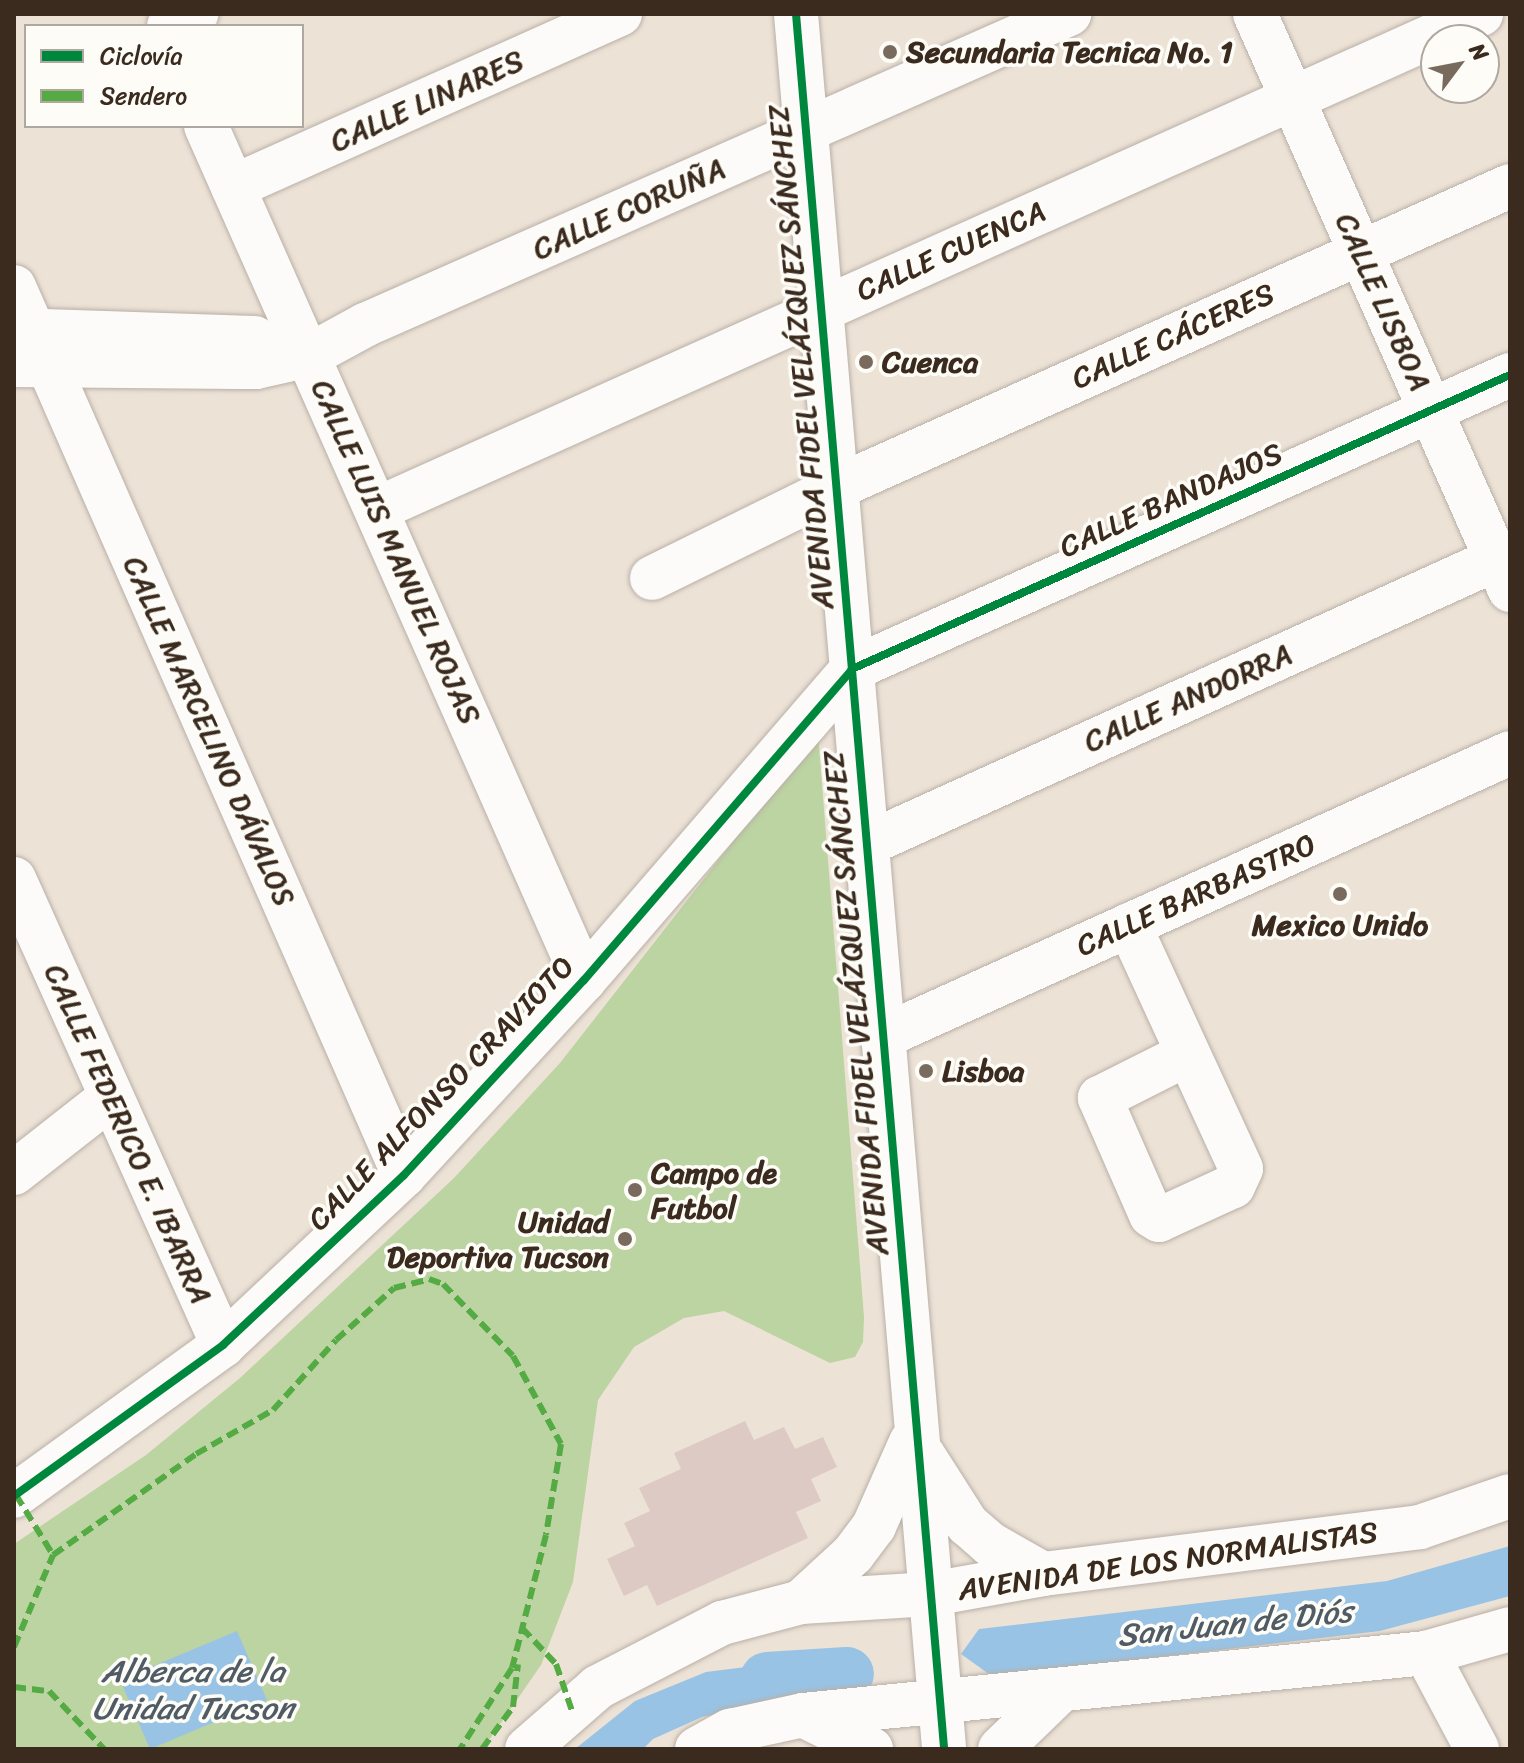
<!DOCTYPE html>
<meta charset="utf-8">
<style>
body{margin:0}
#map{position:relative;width:1524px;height:1763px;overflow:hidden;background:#ede2d6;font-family:Sriracha,sans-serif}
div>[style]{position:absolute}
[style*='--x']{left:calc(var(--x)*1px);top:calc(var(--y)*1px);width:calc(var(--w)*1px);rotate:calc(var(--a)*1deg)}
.green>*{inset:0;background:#bcd3a2}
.water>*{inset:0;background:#99c3e4}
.river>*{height:54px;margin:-27px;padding:0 27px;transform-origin:27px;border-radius:27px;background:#99c3e4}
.building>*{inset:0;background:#ddcac4}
.roads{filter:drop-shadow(0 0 2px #b8b0a7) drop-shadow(0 0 2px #b8b0a7)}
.minor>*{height:44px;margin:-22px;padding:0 22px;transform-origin:22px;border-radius:22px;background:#fcfbf9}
.quiet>*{height:6px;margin-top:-3px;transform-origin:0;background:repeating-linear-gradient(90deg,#55ab43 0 12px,transparent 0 18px)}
.cycleway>*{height:8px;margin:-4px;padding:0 4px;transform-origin:4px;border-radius:4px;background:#00873e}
.dots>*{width:22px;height:22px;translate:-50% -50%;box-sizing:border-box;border:4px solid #fdfcf7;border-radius:50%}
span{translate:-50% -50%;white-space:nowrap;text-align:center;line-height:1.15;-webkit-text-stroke:7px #fdfcf7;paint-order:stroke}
.poi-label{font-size:30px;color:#3b2a1e;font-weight:700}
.left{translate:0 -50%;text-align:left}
.right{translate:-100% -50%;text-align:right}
.street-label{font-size:30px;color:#3b2a1e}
.water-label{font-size:32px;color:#4f5b65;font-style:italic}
.frame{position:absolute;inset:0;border:16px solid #3b2a1e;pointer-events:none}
.legend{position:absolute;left:24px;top:24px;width:280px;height:104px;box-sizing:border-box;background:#fdfcf7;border:2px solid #afa8a0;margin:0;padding:10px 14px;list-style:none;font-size:24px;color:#3b2a1e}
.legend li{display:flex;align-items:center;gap:16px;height:40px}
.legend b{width:40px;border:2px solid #afa8a0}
.north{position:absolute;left:1420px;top:24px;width:80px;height:80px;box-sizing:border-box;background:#fdfcf7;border:2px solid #afa8a0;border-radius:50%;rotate:58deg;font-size:22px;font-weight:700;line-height:32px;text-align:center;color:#3b2a1e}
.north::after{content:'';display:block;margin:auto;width:28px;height:36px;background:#796a5e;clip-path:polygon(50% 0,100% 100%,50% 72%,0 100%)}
</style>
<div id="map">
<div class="green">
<div style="clip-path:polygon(818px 733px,864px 1317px,863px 1342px,855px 1357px,830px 1363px,724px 1311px,684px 1318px,634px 1347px,598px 1400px,573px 1582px,541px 1665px,483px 1749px,14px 1749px,14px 1544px,146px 1455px,240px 1378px,454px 1178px,560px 1063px)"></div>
</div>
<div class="water">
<div style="clip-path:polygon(1510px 1546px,1510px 1596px,1380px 1631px,993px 1677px,961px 1654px,979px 1629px,1387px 1581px)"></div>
<div style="clip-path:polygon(237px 1631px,267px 1700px,150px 1749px,120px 1680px)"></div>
<div style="clip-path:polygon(811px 1659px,839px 1675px,813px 1694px,702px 1717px,653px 1739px,643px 1749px,575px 1749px,635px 1701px,706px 1672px)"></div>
</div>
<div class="river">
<div style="--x:767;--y:1679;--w:80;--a:-3.6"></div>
</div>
<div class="building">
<div style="clip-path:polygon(745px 1421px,754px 1440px,784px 1427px,795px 1449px,823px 1437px,837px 1467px,811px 1479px,821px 1501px,796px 1512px,808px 1538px,657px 1606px,647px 1585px,624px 1596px,607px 1559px,635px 1546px,624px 1523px,650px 1511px,639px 1488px,681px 1469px,674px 1453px)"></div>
</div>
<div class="roads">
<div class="minor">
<div style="--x:796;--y:14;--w:1741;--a:85.12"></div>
<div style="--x:1255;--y:14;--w:630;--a:66.12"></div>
<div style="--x:169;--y:26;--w:30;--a:-24"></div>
<div style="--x:206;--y:126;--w:934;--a:66.12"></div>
<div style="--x:233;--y:187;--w:424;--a:-24.1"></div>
<div style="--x:14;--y:287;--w:970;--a:66.29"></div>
<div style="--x:14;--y:330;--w:241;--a:1.9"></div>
<div style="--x:14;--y:365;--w:242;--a:0.5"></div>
<div style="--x:256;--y:367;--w:55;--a:-12.5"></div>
<div style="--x:310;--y:355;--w:63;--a:-28.6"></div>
<div style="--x:365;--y:325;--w:770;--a:-23.83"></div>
<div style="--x:377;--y:509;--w:1210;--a:-24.15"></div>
<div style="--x:652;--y:578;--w:206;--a:-26.2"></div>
<div style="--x:837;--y:487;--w:737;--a:-24.1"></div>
<div style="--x:867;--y:844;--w:706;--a:-24.35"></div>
<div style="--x:14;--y:879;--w:511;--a:65.84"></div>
<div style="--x:1129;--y:925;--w:268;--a:65.3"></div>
<div style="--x:1241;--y:1169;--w:19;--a:115"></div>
<div style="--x:1233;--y:1186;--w:81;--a:155.3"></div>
<div style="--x:1159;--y:1220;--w:9;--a:-148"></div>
<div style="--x:1151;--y:1215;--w:128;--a:-113.6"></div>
<div style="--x:1100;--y:1098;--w:97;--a:-26.8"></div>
<div style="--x:882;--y:1037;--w:689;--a:-24.33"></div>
<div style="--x:14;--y:1173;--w:123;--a:-38.1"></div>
<div style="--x:923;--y:1455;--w:82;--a:57.5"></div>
<div style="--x:967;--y:1524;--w:30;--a:41"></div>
<div style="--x:990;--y:1544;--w:61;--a:29.5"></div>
<div style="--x:14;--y:1496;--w:258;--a:-35.8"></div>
<div style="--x:223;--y:1345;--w:248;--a:-43.2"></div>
<div style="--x:404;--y:1175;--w:265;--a:-47.3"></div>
<div style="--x:584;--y:980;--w:411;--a:-49.2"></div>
<div style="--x:852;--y:669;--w:721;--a:-24.08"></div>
<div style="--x:801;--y:1602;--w:71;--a:-42.7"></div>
<div style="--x:853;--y:1554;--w:35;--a:-53"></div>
<div style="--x:874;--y:1526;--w:92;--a:-66.2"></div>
<div style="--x:1426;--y:1653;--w:109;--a:62"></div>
<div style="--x:805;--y:1716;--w:74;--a:26.6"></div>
<div style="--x:527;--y:1749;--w:94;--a:-41.1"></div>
<div style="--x:598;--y:1687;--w:140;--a:-27.3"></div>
<div style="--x:722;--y:1623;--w:82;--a:-14.9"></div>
<div style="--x:801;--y:1602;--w:130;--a:-3.5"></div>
<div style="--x:931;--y:1594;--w:114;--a:-10.1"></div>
<div style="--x:1043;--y:1574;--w:380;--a:-7.1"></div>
<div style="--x:1420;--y:1527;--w:95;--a:-19"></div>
<div style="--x:697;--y:1749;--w:38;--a:-29"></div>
<div style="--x:730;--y:1731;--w:75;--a:-12.4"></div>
<div style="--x:803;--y:1715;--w:626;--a:-5.68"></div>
<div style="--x:1426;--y:1653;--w:87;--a:-15.9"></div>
<div style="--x:1000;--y:1749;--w:81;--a:-44"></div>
</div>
</div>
<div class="quiet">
<div style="--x:16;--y:1495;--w:70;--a:58.3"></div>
<div style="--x:53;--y:1555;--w:175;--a:-35.2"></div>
<div style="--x:196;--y:1454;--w:89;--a:-29.7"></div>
<div style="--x:273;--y:1410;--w:94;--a:-48"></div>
<div style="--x:336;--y:1340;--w:78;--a:-41.9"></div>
<div style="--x:394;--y:1288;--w:36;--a:-14"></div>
<div style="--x:429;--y:1279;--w:15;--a:20"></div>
<div style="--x:443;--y:1284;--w:100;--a:45.8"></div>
<div style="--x:513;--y:1356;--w:100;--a:61.4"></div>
<div style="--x:561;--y:1444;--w:92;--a:99.4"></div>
<div style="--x:546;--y:1535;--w:137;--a:104.3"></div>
<div style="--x:512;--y:1668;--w:96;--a:122.7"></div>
<div style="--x:522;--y:1628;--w:50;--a:46.6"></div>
<div style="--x:556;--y:1664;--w:50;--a:71.2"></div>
<div style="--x:14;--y:1647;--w:100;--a:-67"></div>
<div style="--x:14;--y:1687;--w:35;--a:7"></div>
<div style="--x:49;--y:1691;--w:80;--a:46.5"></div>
<div style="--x:482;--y:1749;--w:52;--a:-53.6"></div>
<div style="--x:513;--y:1707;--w:43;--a:-83.4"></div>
</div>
<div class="cycleway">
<div style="--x:796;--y:14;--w:1741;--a:85.12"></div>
<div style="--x:14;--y:1496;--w:258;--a:-35.8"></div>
<div style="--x:223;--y:1345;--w:248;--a:-43.2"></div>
<div style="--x:404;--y:1175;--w:265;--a:-47.3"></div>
<div style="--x:584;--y:980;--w:411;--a:-49.2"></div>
<div style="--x:852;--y:669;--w:721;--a:-24.08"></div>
</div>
<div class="dots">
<div style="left:890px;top:52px;background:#796a5e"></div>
<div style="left:866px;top:362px;background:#796a5e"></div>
<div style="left:1340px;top:894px;background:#796a5e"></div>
<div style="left:926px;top:1071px;background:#796a5e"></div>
<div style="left:635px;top:1190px;background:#796a5e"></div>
<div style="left:625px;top:1239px;background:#796a5e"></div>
</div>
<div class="poi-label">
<span class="left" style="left:906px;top:52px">Secundaria Tecnica No. 1</span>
<span class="left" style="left:882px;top:362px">Cuenca</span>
<span style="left:1340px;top:925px">Mexico Unido</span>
<span class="left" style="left:942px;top:1071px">Lisboa</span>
<span class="left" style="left:651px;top:1190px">Campo de<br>Futbol</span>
<span class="right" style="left:609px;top:1239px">Unidad<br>Deportiva Tucson</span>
</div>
<div class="street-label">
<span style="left:427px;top:101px;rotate:-24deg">CALLE LINARES</span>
<span style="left:629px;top:209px;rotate:-24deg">CALLE CORUÑA</span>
<span style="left:951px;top:251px;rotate:-24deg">CALLE CUENCA</span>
<span style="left:1383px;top:302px;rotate:66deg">CALLE LISBOA</span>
<span style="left:1173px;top:336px;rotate:-24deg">CALLE CÁCERES</span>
<span style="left:801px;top:357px;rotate:-95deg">AVENIDA FIDEL VELÁZQUEZ SÁNCHEZ</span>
<span style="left:1171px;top:500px;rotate:-24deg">CALLE BANDAJOS</span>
<span style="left:396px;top:552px;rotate:66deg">CALLE LUIS MANUEL ROJAS</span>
<span style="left:1188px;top:698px;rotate:-24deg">CALLE ANDORRA</span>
<span style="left:209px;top:731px;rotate:66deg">CALLE MARCELINO DÁVALOS</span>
<span style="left:1196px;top:895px;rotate:-24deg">CALLE BARBASTRO</span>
<span style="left:856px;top:1003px;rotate:-95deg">AVENIDA FIDEL VELÁZQUEZ SÁNCHEZ</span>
<span style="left:441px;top:1093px;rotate:-46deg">CALLE ALFONSO CRAVIOTO</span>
<span style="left:128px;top:1134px;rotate:66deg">CALLE FEDERICO E. IBARRA</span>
<span style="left:1168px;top:1561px;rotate:-8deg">AVENIDA DE LOS NORMALISTAS</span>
</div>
<div class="water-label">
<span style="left:1235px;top:1624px;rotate:-6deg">San Juan de Diós</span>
<span style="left:193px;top:1691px">Alberca de la<br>Unidad Tucson</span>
</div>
<div class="frame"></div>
<ul class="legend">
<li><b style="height:10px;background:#00873e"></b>Ciclovía</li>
<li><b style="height:10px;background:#55ab43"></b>Sendero</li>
</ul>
<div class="north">N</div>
</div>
